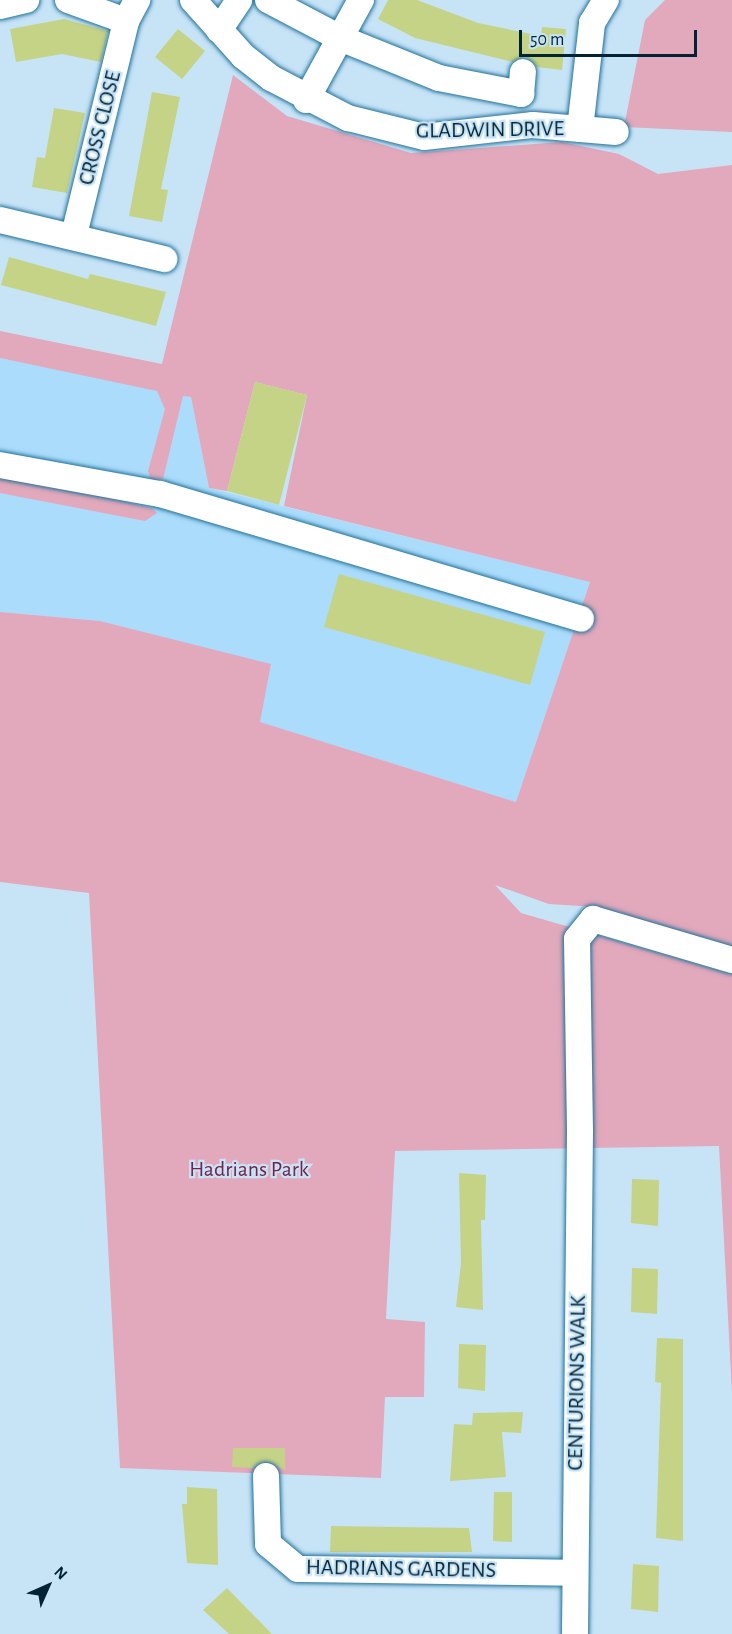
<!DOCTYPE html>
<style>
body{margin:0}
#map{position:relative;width:732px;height:1634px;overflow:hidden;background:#c7e4f7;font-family:"Alegreya Sans",sans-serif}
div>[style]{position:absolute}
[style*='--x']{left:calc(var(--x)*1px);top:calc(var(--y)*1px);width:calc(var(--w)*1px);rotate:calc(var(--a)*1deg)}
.built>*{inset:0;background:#abdcfb}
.green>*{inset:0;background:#e2a8bb}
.building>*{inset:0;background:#c5d386}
.roads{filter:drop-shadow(0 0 2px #20729c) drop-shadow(0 0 2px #20729c)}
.minor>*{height:26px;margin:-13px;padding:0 13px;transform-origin:13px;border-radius:13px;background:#fff}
span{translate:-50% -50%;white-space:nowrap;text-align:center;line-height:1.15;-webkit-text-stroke:4.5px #c7e4f7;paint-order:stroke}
.street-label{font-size:22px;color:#022334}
.park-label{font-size:22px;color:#7a2149}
.north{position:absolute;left:18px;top:1556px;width:60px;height:60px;-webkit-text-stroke:4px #c7e4f7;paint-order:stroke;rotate:45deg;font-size:16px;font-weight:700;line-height:24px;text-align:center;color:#022334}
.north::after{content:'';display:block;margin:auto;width:21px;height:27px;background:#022334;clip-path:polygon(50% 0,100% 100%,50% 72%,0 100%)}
.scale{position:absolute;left:519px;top:30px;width:178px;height:27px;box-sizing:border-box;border:3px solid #022334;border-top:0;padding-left:8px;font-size:18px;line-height:21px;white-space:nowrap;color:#022334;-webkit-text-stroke:4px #c7e4f7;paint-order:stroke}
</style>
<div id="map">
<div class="built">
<div style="clip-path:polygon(0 358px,191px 397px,209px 488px,590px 582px,516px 802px,259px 722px,271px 665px,100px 621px,0 612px)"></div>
</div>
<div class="green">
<div style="clip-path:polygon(665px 0,732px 0,732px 132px,624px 127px,645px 20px)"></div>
<div style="clip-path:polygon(233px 75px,287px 116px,411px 153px,562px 142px,619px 154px,658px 174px,732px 165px,732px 946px,596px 907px,549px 904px,495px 885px,521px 913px,732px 974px,732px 1393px,719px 1146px,395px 1151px,386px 1319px,425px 1322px,424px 1397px,385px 1397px,381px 1478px,120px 1468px,89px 893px,0 882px,0 612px,100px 621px,271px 664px,260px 722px,516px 802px,590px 582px,284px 506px,307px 395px,255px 382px,227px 491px,209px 488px,191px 397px,183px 396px,163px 479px,151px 480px,148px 471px,165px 409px,157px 391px,0 358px,0 331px,162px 364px)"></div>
<div style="clip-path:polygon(0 474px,152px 508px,157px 513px,145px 521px,0 493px)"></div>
</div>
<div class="building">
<div style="clip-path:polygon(388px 0,417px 0,478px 23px,541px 36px,542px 27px,566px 29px,562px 70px,537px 67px,525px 57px,513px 62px,415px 38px,378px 19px)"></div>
<div style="clip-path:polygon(64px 19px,108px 31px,101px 62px,62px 54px,16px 62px,10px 29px)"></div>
<div style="clip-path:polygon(178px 29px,205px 51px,182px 79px,155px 57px)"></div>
<div style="clip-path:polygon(152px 92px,180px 97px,161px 189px,168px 190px,162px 222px,129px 216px)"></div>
<div style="clip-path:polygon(54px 108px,85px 113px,67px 193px,32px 187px,37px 157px,45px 158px)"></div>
<div style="clip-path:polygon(9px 257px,88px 279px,90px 274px,166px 292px,156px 326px,1px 285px)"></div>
<div style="clip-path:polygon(255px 382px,307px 395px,279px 505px,227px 491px)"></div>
<div style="clip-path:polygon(339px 574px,545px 632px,530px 685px,324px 627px)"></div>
<div style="clip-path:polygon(459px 1173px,486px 1175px,485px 1220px,481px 1220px,483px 1310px,456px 1307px,461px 1263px)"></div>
<div style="clip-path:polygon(632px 1179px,659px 1180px,658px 1226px,631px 1223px)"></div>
<div style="clip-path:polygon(632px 1268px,658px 1269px,657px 1314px,631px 1312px)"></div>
<div style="clip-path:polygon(657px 1338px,683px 1339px,683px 1541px,656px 1538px,661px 1383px,655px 1382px)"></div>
<div style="clip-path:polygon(459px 1344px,486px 1345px,485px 1391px,458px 1388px)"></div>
<div style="clip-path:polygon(523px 1412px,521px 1433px,502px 1432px,506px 1477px,450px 1481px,454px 1424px,472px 1425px,473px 1413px)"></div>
<div style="clip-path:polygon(233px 1448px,285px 1448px,285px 1470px,266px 1461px,253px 1468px,232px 1467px)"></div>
<div style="clip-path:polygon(187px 1487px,217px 1489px,218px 1565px,187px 1563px,182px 1504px,187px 1504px)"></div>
<div style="clip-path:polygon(494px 1492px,512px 1492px,512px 1542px,493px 1541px)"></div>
<div style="clip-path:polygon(331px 1526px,469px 1528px,472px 1552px,330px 1552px)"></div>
<div style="clip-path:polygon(633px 1564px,659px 1566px,658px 1612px,631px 1609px)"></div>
<div style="clip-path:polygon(227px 1588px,272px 1634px,229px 1634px,203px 1610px)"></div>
</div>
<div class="roads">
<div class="minor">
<div style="--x:68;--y:0;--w:62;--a:19.9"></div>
<div style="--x:193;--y:0;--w:75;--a:48.2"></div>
<div style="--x:243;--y:56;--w:36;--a:38"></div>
<div style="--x:271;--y:78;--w:87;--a:27.5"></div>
<div style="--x:348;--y:118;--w:78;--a:14"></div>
<div style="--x:424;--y:137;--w:110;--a:-6.3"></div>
<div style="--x:533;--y:125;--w:83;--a:4.8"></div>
<div style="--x:268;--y:0;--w:81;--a:27.8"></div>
<div style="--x:340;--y:38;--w:107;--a:22"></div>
<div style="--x:439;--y:78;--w:84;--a:11"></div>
<div style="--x:521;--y:94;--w:22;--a:-85"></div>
<div style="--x:0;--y:6;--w:27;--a:-13"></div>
<div style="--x:219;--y:30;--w:36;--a:-56"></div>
<div style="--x:306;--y:100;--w:114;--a:-61.2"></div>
<div style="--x:580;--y:129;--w:107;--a:-83.5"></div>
<div style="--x:592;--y:23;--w:27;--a:-59"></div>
<div style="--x:0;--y:220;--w:169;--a:13.4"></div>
<div style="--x:74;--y:235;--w:220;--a:-76.3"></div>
<div style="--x:126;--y:21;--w:24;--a:-62"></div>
<div style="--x:0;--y:465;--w:163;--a:10.3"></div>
<div style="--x:160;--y:494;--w:439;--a:16.5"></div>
<div style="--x:266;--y:1476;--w:68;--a:88.3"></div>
<div style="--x:268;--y:1544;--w:39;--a:40"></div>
<div style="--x:298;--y:1569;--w:277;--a:0.8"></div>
<div style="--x:575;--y:1634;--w:503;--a:-89.43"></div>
<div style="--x:580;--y:1131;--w:192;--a:-90.9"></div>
<div style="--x:577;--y:939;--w:26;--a:-51"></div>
<div style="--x:593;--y:919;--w:145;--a:16.4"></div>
</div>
</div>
<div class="street-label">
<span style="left:100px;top:128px;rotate:-76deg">CROSS CLOSE</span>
<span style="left:490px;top:130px;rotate:-1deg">GLADWIN DRIVE</span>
<span style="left:577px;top:1383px;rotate:-89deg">CENTURIONS WALK</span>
<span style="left:401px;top:1569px;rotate:1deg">HADRIANS GARDENS</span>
</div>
<div class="park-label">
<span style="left:249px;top:1170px">Hadrians Park</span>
</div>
<div class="north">N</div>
<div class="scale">50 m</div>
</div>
